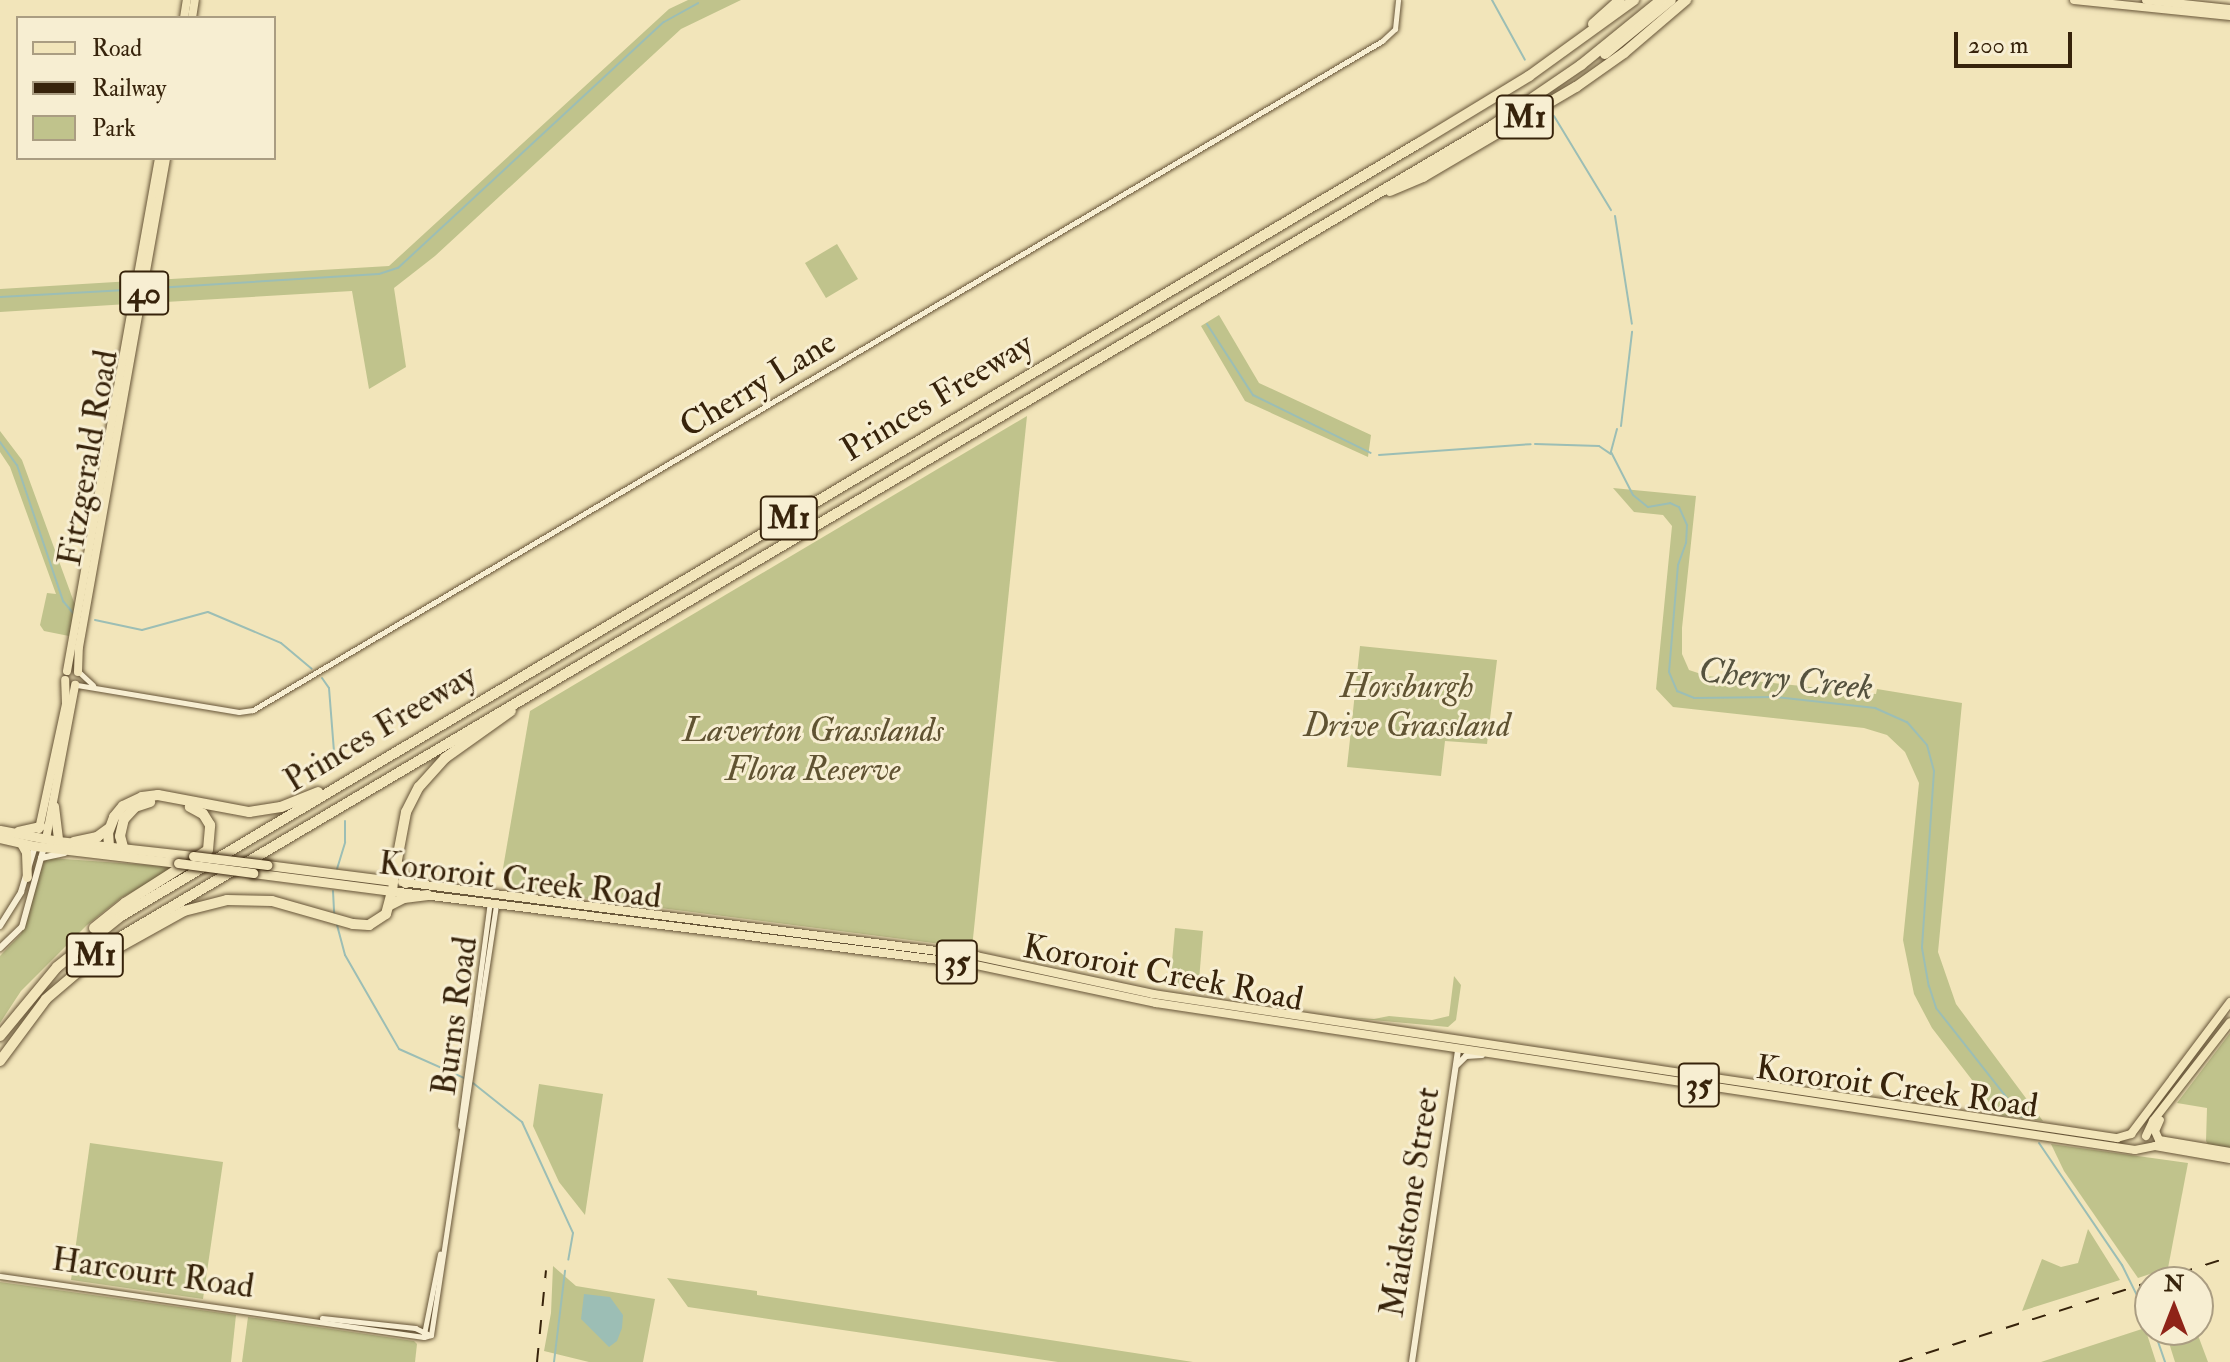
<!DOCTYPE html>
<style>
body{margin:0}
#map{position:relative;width:2230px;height:1362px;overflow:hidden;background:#f2e5ba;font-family:"IM FELL Double Pica",serif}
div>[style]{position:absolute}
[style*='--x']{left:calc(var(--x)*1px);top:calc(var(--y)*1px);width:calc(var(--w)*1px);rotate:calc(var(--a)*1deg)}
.green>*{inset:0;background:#c0c38c}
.water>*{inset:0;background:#9cbeb5}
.stream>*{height:2px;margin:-1px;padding:0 1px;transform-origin:1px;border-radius:1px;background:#9cbeb5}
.roads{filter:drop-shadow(0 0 2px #665437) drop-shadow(0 0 2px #665437)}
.tertiary>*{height:5px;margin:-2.5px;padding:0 2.5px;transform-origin:2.5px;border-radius:2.5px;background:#f7eed2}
.secondary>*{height:6px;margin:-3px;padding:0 3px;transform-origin:3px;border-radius:3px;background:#f7eed2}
.primary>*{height:8px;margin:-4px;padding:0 4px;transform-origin:4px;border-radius:4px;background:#f2e5ba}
.trunk>*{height:9px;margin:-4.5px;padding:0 4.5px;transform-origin:4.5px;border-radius:4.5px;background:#f2e5ba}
.motorway>*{height:10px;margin:-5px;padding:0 5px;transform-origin:5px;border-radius:5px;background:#f2e5ba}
.rail>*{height:2px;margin-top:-1px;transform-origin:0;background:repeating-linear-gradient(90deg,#37230b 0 14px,transparent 0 28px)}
.bridges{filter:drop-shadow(0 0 2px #37230b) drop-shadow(0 0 2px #37230b)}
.trunk-bridge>*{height:9px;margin:-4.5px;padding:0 4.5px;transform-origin:4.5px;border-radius:4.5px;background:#f2e5ba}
span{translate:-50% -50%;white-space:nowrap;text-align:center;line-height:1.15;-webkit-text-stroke:6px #f7eed2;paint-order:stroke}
.shield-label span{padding:2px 6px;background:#f7eed2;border:2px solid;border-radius:6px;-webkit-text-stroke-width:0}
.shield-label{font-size:32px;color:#37230b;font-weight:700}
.street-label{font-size:34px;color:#37230b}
.park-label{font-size:34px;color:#605332;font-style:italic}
.water-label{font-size:36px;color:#55523e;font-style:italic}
.legend{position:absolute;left:16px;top:16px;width:260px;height:144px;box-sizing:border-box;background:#f7eed2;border:2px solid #aa9d82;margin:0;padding:10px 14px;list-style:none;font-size:24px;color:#37230b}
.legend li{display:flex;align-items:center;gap:16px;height:40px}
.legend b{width:40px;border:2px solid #aa9d82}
.north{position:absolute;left:2134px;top:1266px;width:80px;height:80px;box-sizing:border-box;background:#f7eed2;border:2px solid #aa9d82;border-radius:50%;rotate:0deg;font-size:22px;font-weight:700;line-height:32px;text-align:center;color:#37230b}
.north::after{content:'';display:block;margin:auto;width:28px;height:36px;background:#8f2418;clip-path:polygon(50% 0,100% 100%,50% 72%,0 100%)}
.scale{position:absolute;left:1954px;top:32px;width:118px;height:36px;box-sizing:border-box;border:4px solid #37230b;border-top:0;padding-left:10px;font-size:24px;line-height:28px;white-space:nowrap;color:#37230b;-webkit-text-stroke:6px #f7eed2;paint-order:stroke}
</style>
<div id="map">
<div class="green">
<div style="clip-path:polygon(688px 0,741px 0,681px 29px,435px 256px,394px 288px,406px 367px,369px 389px,352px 291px,148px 303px,154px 280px,389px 266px,669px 9px)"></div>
<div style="clip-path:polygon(837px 244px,858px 279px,826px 298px,805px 263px)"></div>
<div style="clip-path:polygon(132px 281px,128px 304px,0 312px,0 289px)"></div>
<div style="clip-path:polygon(1219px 315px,1259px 383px,1371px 435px,1368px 457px,1245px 401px,1201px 326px)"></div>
<div style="clip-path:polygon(1027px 416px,972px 948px,505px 888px,502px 874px,530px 711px)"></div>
<div style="clip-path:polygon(0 431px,22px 460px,75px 605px,69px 636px,44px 631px,40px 625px,47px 593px,56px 594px,10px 467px,0 452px)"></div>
<div style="clip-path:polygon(1613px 488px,1696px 496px,1682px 628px,1682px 654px,1689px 670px,1707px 676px,1876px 694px,1877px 689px,1962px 703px,1938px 952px,1956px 1004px,2043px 1121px,1999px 1115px,1932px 1028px,1914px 994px,1903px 940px,1919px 783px,1905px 752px,1887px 735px,1864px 728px,1673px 707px,1656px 689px,1672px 526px,1663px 515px,1634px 512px)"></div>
<div style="clip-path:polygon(1360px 646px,1497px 660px,1487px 744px,1445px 741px,1441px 776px,1347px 767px)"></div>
<div style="clip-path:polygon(50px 858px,177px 867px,121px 898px,87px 925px,21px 991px,0 1023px,0 956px,21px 934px,44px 861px)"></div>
<div style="clip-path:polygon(1175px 928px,1203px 931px,1199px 981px,1195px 988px,1170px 984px)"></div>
<div style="clip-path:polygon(1454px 976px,1461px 985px,1456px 1020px,1448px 1027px,1341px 1017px,1374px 1019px,1389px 1016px,1432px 1020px,1449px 1016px)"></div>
<div style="clip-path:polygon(2230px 1033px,2230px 1148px,2209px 1146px,2206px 1141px,2207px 1108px,2177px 1103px)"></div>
<div style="clip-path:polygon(539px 1084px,603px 1094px,585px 1215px,559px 1182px,533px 1126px)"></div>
<div style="clip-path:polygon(90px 1143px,223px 1162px,203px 1299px,71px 1280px)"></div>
<div style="clip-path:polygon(2051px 1144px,2188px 1163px,2168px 1268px,2138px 1278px,2064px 1171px)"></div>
<div style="clip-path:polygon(2088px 1229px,2120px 1280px,2022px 1311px,2042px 1259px,2061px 1267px,2078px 1263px)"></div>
<div style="clip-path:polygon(553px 1266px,576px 1286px,655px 1299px,643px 1362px,589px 1362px,544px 1351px,551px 1313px)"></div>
<div style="clip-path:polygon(667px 1278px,757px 1291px,757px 1295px,1193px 1362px,1058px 1362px,688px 1307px)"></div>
<div style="clip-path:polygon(0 1282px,236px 1315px,231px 1362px,0 1362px)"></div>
<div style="clip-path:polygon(248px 1317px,414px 1341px,417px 1344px,415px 1362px,242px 1362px)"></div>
<div style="clip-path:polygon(2145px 1328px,2156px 1362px,2040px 1362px,2041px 1362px)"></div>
<div style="clip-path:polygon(2165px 1330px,2196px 1330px,2208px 1362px,2175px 1362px)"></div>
</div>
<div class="water">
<div style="clip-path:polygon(584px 1294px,610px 1297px,623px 1315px,622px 1328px,617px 1341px,609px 1347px,581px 1319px)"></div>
</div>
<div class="stream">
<div style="--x:1492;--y:0;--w:68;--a:61.2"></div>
<div style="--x:1554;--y:116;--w:110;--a:58.8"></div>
<div style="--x:1615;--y:216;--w:109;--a:81.1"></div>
<div style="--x:156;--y:288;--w:223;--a:-3.6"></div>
<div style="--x:379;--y:274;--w:20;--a:-18"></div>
<div style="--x:398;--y:268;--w:362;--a:-42.8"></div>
<div style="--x:664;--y:22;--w:39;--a:-29"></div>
<div style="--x:0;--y:297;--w:126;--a:-3.2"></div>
<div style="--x:1207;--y:324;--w:85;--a:57.1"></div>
<div style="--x:1253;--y:395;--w:131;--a:26.2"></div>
<div style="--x:1621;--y:426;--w:95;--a:-83.3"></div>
<div style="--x:1617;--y:429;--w:24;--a:105"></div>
<div style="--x:1611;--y:452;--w:48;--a:62.9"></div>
<div style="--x:1633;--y:495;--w:19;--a:39"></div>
<div style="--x:1648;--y:507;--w:22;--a:-10"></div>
<div style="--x:1670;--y:503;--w:10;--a:24"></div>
<div style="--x:1679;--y:507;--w:20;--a:66"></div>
<div style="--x:1687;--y:525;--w:18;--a:93"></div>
<div style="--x:1686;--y:543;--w:23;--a:110"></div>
<div style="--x:1678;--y:565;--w:107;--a:94.8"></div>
<div style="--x:1669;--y:672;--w:21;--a:67"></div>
<div style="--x:1677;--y:691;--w:18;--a:22"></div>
<div style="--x:1694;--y:698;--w:81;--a:-0.7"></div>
<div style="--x:1775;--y:697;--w:101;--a:6.3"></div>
<div style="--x:1875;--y:708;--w:35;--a:24"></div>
<div style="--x:1907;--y:722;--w:30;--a:49"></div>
<div style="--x:1927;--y:745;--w:27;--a:75"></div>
<div style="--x:1934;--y:771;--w:177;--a:93.9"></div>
<div style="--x:1922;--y:948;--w:39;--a:80"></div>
<div style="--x:1929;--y:986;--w:23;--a:72"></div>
<div style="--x:1936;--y:1008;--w:139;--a:51.7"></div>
<div style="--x:0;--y:442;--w:29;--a:54"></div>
<div style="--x:17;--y:465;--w:144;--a:71.3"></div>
<div style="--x:63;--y:601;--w:16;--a:50"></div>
<div style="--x:1535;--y:444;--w:64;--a:1.8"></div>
<div style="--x:1599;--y:446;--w:14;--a:34"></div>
<div style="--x:1379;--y:455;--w:152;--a:-4.1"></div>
<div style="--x:95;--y:620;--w:48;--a:12"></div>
<div style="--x:142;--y:630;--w:68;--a:-15.3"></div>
<div style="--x:208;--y:612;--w:79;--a:23"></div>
<div style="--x:281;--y:643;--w:40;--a:40"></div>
<div style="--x:322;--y:678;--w:12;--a:55"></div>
<div style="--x:329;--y:688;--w:77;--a:85.5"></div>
<div style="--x:337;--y:869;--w:28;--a:-73"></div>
<div style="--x:345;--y:842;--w:21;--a:-90"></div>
<div style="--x:333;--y:891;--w:22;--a:87"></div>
<div style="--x:337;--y:925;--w:31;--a:75"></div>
<div style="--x:345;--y:955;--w:108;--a:60.1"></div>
<div style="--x:399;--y:1049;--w:71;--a:24"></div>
<div style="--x:473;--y:1083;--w:63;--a:38.5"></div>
<div style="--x:522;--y:1122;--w:122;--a:65.3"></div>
<div style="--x:573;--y:1233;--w:27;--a:100"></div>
<div style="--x:2039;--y:1143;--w:148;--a:55.8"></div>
<div style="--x:2122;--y:1265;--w:64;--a:63.8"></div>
<div style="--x:2154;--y:1330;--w:34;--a:71"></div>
<div style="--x:554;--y:1362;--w:92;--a:-83.1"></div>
</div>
<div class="roads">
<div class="tertiary">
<div style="--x:80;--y:673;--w:18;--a:43"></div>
<div style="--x:77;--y:685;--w:164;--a:9.5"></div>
<div style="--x:239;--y:712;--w:14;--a:-8"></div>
<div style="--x:253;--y:710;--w:1312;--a:-30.65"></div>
<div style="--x:1382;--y:41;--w:18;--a:-43"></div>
<div style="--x:1395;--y:29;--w:29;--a:-84"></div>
<div style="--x:460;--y:1126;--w:226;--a:-82.4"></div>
<div style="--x:0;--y:1276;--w:428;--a:8.2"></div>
<div style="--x:424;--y:1337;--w:7;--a:-16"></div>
<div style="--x:322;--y:1318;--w:94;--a:6.1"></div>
<div style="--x:415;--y:1328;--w:17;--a:25"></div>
<div style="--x:424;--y:1334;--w:82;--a:-78.7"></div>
<div style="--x:431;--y:1335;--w:437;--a:-81.4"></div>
</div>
<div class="secondary">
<div style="--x:41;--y:858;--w:24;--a:-12"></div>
<div style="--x:0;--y:926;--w:40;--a:-58"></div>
<div style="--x:21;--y:892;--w:48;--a:-73.1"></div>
<div style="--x:0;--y:948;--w:30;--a:-44"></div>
<div style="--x:22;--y:927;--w:83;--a:-74.6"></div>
<div style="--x:1457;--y:1065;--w:13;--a:-45"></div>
<div style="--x:1466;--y:1056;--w:16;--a:-4"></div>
<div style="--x:1412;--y:1362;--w:316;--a:-81.6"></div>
</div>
<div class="primary">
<div style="--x:2074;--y:0;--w:157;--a:5.9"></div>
<div style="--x:2146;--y:0;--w:84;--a:6.1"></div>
<div style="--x:184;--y:18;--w:18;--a:-81"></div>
<div style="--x:192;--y:18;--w:18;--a:-81"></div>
<div style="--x:67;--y:671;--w:521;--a:-79.83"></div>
<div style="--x:78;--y:672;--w:25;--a:-88"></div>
<div style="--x:79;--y:647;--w:497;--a:-79.9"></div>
<div style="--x:39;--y:829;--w:128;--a:-77.8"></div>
<div style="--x:66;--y:704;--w:24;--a:-92"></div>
<div style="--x:46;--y:839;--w:157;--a:-79.3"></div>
<div style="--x:402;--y:882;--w:579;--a:7.35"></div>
<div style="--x:976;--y:956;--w:181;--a:12.1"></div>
<div style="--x:1153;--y:994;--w:975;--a:8.5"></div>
<div style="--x:2117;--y:1138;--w:15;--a:-16"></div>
<div style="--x:2131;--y:1134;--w:165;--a:-53.1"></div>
<div style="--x:392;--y:891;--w:584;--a:7.19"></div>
<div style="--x:971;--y:964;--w:189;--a:11.9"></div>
<div style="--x:1156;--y:1003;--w:990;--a:8.54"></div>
<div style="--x:2135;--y:1150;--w:20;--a:-11"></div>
<div style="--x:2155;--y:1146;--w:76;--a:9.8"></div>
<div style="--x:2146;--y:1136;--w:17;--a:-65"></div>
<div style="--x:2153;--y:1121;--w:125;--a:-52.1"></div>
<div style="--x:2159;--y:1140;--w:10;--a:-114"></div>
<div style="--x:2155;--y:1131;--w:12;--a:-66"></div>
<div style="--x:2159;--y:1140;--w:72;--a:9.6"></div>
</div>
<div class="trunk">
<div style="--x:54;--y:806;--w:35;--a:83"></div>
<div style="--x:0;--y:830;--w:59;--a:10.7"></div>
<div style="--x:58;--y:841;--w:136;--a:6.3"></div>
<div style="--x:18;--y:831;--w:23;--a:-13"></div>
<div style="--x:0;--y:838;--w:36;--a:13"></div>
<div style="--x:35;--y:846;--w:144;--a:6.8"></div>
<div style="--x:21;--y:843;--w:10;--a:61"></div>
<div style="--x:26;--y:852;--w:25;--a:88"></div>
<div style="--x:253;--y:873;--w:140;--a:7.4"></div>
<div style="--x:392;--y:891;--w:10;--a:-84"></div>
<div style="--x:393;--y:881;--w:127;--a:-172.8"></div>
</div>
<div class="motorway">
<div style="--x:1593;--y:24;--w:36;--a:-42"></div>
<div style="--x:1605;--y:54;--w:85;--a:-39.3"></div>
<div style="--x:1390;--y:191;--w:36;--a:-23"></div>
<div style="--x:1423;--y:177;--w:178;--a:-30.5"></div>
<div style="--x:1576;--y:87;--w:59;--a:-35.3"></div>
<div style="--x:1624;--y:53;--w:82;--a:-40.5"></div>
<div style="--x:74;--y:842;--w:24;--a:-12"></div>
<div style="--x:97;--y:837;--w:14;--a:-36"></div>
<div style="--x:109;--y:846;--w:13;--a:-94"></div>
<div style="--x:108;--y:833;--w:17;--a:-69"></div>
<div style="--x:114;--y:817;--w:14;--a:-51"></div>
<div style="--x:123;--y:806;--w:21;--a:-25"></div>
<div style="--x:142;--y:797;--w:16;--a:-7"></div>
<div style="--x:158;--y:795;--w:93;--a:10.6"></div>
<div style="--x:249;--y:812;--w:32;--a:-9"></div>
<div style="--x:281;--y:807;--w:40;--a:-22"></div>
<div style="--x:123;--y:847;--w:11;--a:-105"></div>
<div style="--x:120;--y:836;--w:17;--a:-77"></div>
<div style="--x:124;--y:819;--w:16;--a:-47"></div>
<div style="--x:135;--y:807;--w:16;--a:-18"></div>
<div style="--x:400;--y:866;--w:18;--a:71"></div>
<div style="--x:393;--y:881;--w:70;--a:-79.3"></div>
<div style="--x:406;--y:812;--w:28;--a:-63"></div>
<div style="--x:419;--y:787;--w:39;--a:-48"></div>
<div style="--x:445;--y:758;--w:81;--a:-35.5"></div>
<div style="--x:390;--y:905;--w:16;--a:-27"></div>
<div style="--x:404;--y:898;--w:24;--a:-7"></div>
<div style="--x:94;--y:928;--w:40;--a:-39"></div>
<div style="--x:125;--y:903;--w:98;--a:-32.6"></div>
<div style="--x:208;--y:850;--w:25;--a:-85"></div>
<div style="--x:210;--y:825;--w:13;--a:-122"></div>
<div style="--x:203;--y:814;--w:15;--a:-152"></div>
<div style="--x:107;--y:954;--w:88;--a:-29.2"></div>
<div style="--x:184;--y:911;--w:44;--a:-14.3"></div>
<div style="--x:227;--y:900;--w:45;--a:1.3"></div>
<div style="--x:272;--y:901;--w:84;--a:15.9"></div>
<div style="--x:353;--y:924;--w:16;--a:4"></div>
<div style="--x:369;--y:925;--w:20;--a:-33"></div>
<div style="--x:386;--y:914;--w:24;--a:-75"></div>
<div style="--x:0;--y:1036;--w:89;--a:-50.4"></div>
<div style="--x:57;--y:967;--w:82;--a:-38.6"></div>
<div style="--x:121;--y:916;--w:1511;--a:-30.78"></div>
<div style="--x:1419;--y:143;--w:129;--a:-31.3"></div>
<div style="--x:1529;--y:76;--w:130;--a:-35.9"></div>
<div style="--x:0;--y:1061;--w:77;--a:-53.4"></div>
<div style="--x:46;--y:999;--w:89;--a:-40.5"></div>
<div style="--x:114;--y:941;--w:1602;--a:-30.61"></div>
<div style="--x:1493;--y:125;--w:107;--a:-34.3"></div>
<div style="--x:1581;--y:65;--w:103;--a:-39.1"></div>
</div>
</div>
<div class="rail">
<div style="--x:2152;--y:1282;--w:82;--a:-17.8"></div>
<div style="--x:537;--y:1362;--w:92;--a:-84.4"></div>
<div style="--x:1899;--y:1362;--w:263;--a:-17.7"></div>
</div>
<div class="bridges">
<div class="trunk-bridge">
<div style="--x:193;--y:856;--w:75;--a:6.9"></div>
<div style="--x:178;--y:863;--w:76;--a:7.6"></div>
</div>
</div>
<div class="shield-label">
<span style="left:1525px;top:117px">M1</span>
<span style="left:144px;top:293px">40</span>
<span style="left:789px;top:518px">M1</span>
<span style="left:95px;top:955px">M1</span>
<span style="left:957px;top:962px">35</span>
<span style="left:1699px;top:1085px">35</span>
</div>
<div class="street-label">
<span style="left:758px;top:384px;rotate:-31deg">Cherry Lane</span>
<span style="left:937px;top:397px;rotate:-31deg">Princes Freeway</span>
<span style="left:88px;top:458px;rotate:-80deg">Fitzgerald Road</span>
<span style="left:380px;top:728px;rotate:-31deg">Princes Freeway</span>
<span style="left:520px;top:880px;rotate:7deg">Kororoit Creek Road</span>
<span style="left:1163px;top:973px;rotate:11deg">Kororoit Creek Road</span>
<span style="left:455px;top:1016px;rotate:-82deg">Burns Road</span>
<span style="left:1897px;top:1087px;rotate:8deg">Kororoit Creek Road</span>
<span style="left:1410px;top:1202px;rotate:-81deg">Maidstone Street</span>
<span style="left:153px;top:1273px;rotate:8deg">Harcourt Road</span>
</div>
<div class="park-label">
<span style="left:1407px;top:706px">Horsburgh<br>Drive Grassland</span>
<span style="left:813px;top:750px">Laverton Grasslands<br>Flora Reserve</span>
</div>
<div class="water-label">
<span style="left:1786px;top:679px;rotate:6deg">Cherry Creek</span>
</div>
<ul class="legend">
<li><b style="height:10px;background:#f2e5ba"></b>Road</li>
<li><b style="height:10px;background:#37230b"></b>Railway</li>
<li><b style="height:22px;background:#c0c38c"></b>Park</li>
</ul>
<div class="north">N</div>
<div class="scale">200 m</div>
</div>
